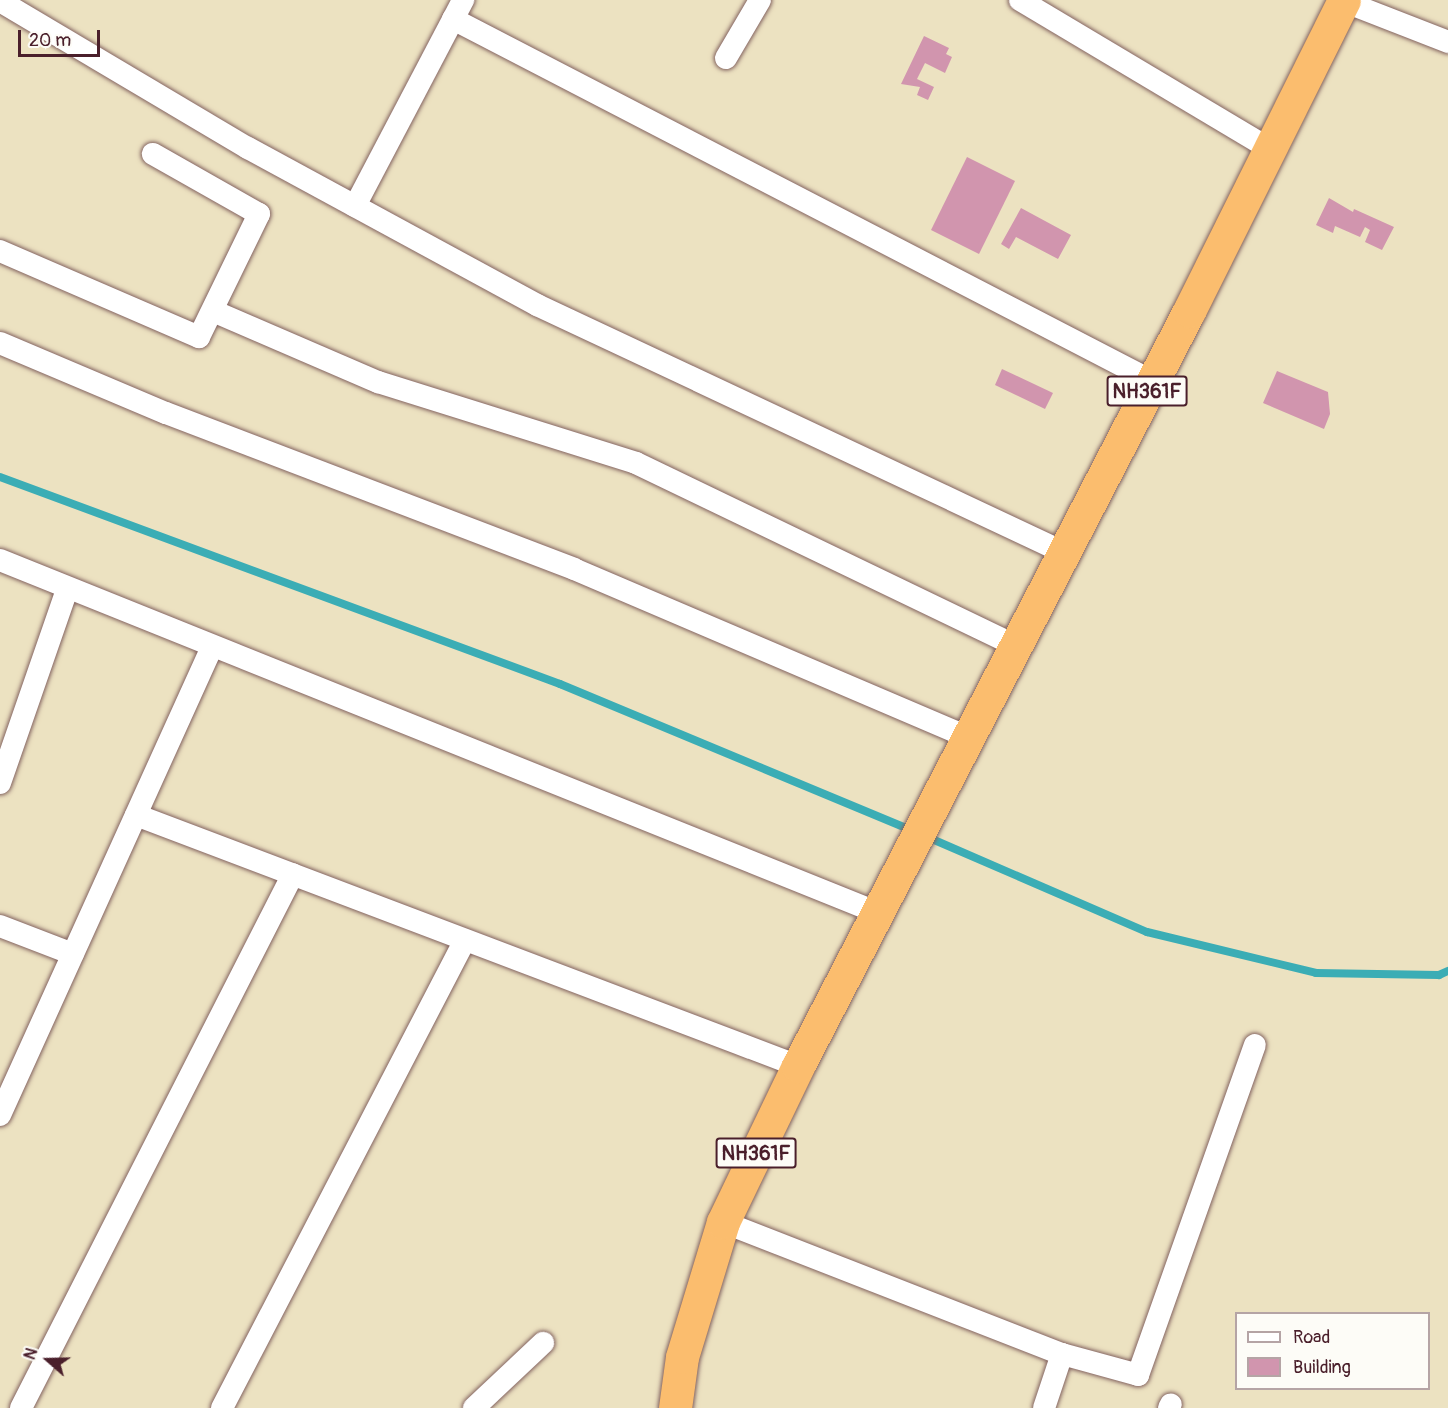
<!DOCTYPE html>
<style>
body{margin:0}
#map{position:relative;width:1448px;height:1408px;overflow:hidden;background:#ece2c1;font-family:Pangolin,sans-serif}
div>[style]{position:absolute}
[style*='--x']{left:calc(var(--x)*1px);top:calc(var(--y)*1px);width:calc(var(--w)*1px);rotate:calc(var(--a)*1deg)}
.stream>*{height:8px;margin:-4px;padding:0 4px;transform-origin:4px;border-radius:4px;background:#3badb5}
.building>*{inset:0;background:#d195ae}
.roads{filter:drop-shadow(0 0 2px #836360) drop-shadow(0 0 2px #836360)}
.street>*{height:22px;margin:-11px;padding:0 11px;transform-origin:11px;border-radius:11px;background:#fff}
.highway>*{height:33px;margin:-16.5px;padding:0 16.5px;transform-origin:16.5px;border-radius:16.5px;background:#fbbd6e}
span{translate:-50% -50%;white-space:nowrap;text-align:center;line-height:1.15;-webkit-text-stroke:5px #fdfcf7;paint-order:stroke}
.shield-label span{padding:2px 4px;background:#fdfcf7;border:2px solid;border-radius:4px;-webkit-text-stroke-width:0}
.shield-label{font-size:20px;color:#4a1f2b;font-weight:700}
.legend{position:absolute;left:1235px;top:1312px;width:195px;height:78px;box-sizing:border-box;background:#fdfcf7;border:2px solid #b5a4a5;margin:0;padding:8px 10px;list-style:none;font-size:18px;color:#4a1f2b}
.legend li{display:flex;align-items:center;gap:12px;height:30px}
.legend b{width:30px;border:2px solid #b5a4a5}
.north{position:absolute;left:18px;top:1330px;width:60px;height:60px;-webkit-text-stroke:4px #fdfcf7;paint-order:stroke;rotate:290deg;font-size:16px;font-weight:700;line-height:24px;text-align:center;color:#4a1f2b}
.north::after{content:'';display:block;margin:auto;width:21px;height:27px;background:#4a1f2b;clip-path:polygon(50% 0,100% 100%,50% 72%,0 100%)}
.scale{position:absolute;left:18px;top:30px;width:82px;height:27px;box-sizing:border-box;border:3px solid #4a1f2b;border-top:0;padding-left:8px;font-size:18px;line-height:21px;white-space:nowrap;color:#4a1f2b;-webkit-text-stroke:4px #fdfcf7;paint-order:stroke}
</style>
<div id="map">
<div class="stream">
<div style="--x:0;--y:477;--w:597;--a:20.29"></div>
<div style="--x:560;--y:684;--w:382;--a:22.6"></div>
<div style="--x:925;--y:836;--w:242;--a:23.4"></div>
<div style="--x:1147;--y:932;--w:174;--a:13.6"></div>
<div style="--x:1316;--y:973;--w:123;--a:0.9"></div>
<div style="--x:1439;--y:975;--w:10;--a:-24"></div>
</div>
<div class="building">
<div style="clip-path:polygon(924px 36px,949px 48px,946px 54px,952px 57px,945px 73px,925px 63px,917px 79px,934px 87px,928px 100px,917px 95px,920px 87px,901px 84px)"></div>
<div style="clip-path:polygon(967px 157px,1015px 181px,979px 254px,931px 230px)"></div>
<div style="clip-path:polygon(1329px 198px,1353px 212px,1354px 209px,1394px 227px,1382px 250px,1365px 242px,1370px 230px,1365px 227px,1360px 237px,1335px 226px,1333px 233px,1316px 225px)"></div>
<div style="clip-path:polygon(1021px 208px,1071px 235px,1058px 259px,1016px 237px,1009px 249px,1001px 244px)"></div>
<div style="clip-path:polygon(1002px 369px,1053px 393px,1045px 409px,995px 385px)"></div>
<div style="clip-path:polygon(1277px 371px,1328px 392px,1330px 414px,1324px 429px,1263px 403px)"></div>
</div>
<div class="roads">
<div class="street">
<div style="--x:1020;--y:0;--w:291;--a:30.8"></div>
<div style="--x:0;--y:1;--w:288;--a:30.7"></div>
<div style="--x:248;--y:148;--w:329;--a:28.5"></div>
<div style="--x:537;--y:305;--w:581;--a:25.15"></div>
<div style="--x:1343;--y:1;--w:113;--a:21.3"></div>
<div style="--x:453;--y:19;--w:787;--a:27.38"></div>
<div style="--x:726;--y:58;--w:67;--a:-59.6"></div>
<div style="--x:355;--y:206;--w:233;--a:-62.3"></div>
<div style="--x:0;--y:251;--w:217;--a:23.4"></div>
<div style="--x:199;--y:337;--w:137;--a:-64"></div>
<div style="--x:259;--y:214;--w:122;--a:-150.5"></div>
<div style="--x:213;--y:311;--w:180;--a:23.3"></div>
<div style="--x:378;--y:382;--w:270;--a:17.4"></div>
<div style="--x:636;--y:463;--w:420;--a:25.7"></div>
<div style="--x:0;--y:343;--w:180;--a:22.9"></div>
<div style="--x:166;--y:413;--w:437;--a:20.9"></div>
<div style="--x:574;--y:569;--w:427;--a:23.1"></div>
<div style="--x:0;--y:560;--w:944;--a:21.89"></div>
<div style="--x:0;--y:783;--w:205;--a:-70.9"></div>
<div style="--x:136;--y:815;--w:708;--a:20.76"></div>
<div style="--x:0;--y:926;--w:78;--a:21"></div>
<div style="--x:0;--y:1115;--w:514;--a:-65.63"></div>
<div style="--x:723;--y:1222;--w:364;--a:21.3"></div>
<div style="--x:1062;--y:1354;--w:79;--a:15.4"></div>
<div style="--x:1138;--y:1375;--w:350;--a:-70.5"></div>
<div style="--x:21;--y:1408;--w:599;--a:-63.01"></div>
<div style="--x:222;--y:1408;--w:527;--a:-62.56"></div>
<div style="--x:474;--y:1408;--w:95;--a:-43.3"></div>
<div style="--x:1044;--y:1408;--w:57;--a:-71.6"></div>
<div style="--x:1169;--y:1408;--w:4;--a:-63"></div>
</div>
<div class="highway">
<div style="--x:675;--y:1408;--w:51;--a:-82.2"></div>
<div style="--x:682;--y:1357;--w:141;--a:-73.1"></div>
<div style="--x:723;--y:1222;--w:173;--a:-64.3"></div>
<div style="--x:798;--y:1066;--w:850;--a:-62.62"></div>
<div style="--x:1189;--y:311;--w:347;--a:-63.5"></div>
</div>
</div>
<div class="shield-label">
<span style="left:1147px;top:391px">NH361F</span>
<span style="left:756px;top:1153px">NH361F</span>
</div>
<ul class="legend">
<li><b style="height:8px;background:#fff"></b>Road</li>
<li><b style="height:16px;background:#d195ae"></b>Building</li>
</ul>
<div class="north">N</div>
<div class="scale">20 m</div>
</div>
